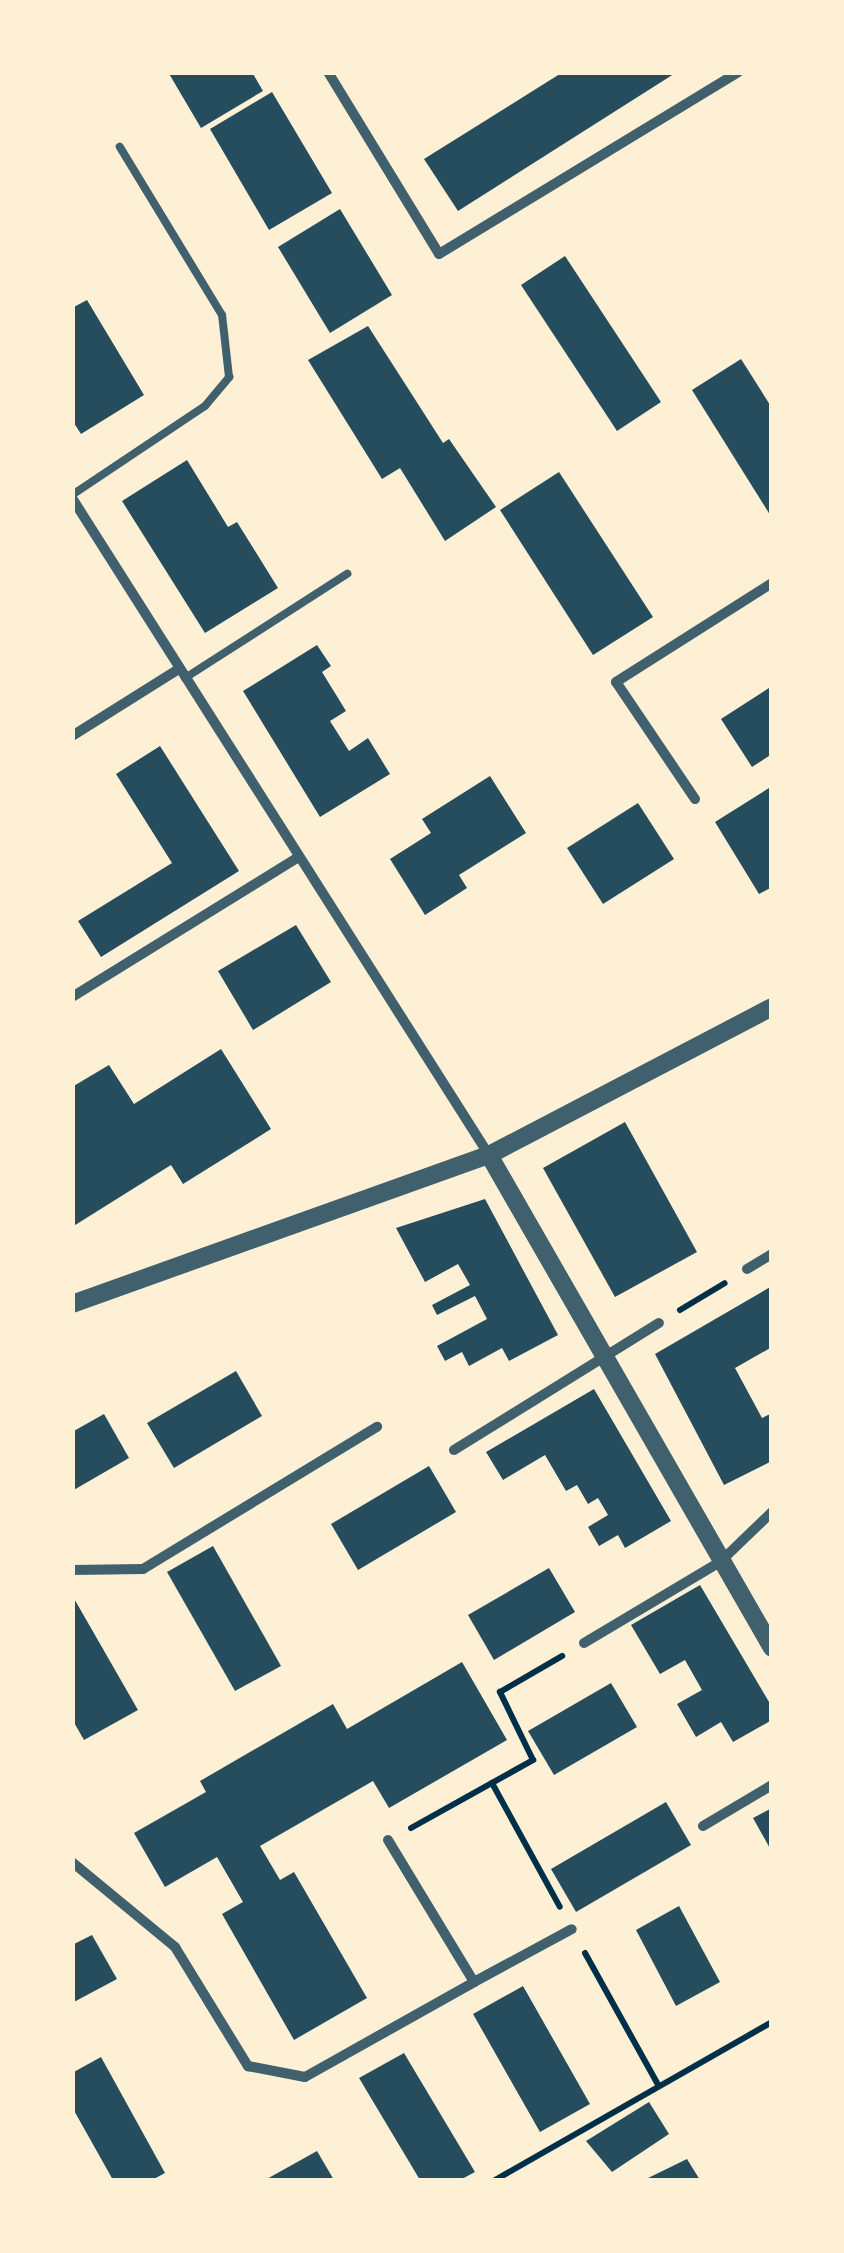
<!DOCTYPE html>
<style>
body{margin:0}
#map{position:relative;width:844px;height:2253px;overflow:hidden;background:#fdf0d5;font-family:Inter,sans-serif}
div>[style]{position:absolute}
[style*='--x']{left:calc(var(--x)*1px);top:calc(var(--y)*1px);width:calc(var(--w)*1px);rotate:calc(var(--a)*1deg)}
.building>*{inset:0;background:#264d5e}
.path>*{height:6px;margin:-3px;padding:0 3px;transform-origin:3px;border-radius:3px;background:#003049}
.service>*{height:8px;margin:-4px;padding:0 4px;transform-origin:4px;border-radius:4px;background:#3f606c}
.minor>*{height:10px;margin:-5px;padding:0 5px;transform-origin:5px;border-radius:5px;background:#3f606c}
.tertiary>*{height:18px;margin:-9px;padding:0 9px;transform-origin:9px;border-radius:9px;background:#3f606c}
span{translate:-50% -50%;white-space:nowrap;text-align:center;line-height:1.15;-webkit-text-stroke:10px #fdf0d5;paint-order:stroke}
.frame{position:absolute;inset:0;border:75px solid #fdf0d5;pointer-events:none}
</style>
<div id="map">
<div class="building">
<div style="clip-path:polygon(168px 72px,252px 72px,263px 91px,201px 128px)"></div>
<div style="clip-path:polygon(563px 72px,677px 72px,458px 211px,424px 159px)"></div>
<div style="clip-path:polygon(272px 92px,332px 193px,269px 230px,210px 129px)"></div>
<div style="clip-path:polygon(340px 209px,392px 295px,330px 333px,278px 247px)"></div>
<div style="clip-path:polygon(565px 256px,661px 402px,617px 431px,521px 285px)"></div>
<div style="clip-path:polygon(87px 300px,144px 395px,81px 434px,72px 420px,72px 308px)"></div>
<div style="clip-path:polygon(368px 326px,443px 443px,449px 439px,496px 507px,445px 541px,400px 468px,382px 479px,308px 360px)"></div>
<div style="clip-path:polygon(741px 359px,772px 408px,772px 518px,692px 390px)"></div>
<div style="clip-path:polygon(187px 460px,228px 527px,237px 522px,278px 588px,205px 633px,122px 501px)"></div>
<div style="clip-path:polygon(559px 472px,653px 617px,593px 655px,500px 510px)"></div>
<div style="clip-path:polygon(317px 645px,331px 666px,322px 672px,346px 711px,330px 721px,349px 751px,368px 738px,390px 774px,320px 817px,243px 691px)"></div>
<div style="clip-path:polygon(772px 686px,772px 754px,752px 767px,721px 719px)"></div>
<div style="clip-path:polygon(160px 746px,239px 871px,101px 957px,78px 921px,172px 863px,116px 774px)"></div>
<div style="clip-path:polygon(490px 776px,526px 833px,459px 875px,467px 888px,425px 915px,390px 859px,431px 833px,422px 819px)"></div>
<div style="clip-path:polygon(769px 788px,772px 887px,759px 894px,715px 822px)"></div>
<div style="clip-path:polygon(638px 803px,674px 859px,603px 904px,567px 848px)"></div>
<div style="clip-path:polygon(296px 925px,331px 982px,253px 1030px,218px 971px)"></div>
<div style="clip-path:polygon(221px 1049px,271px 1129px,183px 1184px,171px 1165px,72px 1227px,72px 1087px,109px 1065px,134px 1104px)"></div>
<div style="clip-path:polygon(625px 1122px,697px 1252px,615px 1297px,543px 1168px)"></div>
<div style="clip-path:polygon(485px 1199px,558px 1335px,509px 1361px,502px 1348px,469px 1366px,462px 1352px,445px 1361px,437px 1346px,487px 1319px,475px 1296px,437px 1315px,432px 1305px,470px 1285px,458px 1264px,425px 1282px,396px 1228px)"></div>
<div style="clip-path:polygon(772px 1286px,772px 1347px,735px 1368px,762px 1418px,772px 1413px,772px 1461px,724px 1485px,655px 1354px)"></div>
<div style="clip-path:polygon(236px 1371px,262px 1416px,174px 1468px,147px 1423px)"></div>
<div style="clip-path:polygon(594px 1389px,671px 1521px,625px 1548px,618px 1535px,599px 1546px,588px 1527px,608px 1515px,598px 1498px,588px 1504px,577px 1485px,566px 1491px,545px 1455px,503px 1480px,486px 1452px)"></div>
<div style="clip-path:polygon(104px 1414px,129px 1458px,72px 1491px,72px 1432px)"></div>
<div style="clip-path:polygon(429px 1466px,456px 1512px,358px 1570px,331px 1524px)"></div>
<div style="clip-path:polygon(213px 1546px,281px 1666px,235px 1691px,167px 1572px)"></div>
<div style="clip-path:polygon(549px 1568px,575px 1612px,494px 1660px,468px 1615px)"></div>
<div style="clip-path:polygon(700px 1585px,772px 1707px,772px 1720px,733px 1742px,721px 1722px,696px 1737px,677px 1704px,702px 1690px,685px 1660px,660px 1674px,631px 1625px)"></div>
<div style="clip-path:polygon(72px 1595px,138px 1710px,84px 1740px,72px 1719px)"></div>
<div style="clip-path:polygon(462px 1662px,507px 1740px,389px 1808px,373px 1781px,260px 1846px,280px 1880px,294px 1872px,367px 1998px,294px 2040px,222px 1914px,243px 1902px,217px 1857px,165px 1887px,134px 1833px,206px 1792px,200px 1781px,333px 1704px,347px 1729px)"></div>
<div style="clip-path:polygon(611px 1683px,637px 1727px,554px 1775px,528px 1731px)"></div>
<div style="clip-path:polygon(666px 1802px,691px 1845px,576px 1912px,551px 1869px)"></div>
<div style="clip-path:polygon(772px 1808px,772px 1852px,753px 1818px)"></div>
<div style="clip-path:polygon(679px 1906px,720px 1982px,676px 2006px,636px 1930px)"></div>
<div style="clip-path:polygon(92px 1935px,117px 1979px,72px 2003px,72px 1945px)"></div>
<div style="clip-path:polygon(523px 1986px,590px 2104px,540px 2132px,473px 2014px)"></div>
<div style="clip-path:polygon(404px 2053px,475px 2172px,460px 2180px,420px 2180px,359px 2078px)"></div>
<div style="clip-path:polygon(101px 2057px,165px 2173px,152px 2180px,113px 2180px,72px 2107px,72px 2073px)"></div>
<div style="clip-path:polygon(649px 2102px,669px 2134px,612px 2172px,586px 2141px)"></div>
<div style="clip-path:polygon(317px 2151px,334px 2180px,265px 2180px)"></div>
<div style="clip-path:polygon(687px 2159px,700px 2180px,644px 2180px)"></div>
</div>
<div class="path">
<div style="--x:680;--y:1310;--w:52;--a:-31"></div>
<div style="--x:492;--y:1783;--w:141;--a:61.3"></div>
<div style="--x:411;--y:1828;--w:140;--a:-29.1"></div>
<div style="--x:533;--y:1760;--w:76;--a:-115.9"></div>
<div style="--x:500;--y:1692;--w:72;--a:-30.1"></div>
<div style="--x:585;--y:1953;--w:149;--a:61"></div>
<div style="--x:495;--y:2180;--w:319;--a:-29.7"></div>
</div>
<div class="service">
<div style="--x:72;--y:495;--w:160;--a:-33.8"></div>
<div style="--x:205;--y:406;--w:38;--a:-50"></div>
<div style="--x:229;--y:377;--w:62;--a:-96.4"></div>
<div style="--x:222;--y:315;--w:197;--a:-121.3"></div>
<div style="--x:185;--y:678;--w:193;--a:-32.7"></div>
</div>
<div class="minor">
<div style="--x:328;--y:72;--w:213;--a:58.6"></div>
<div style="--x:439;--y:254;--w:350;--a:-31.3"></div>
<div style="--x:72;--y:498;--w:778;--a:57.6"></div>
<div style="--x:72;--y:736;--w:126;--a:-32.1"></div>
<div style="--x:695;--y:799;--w:141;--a:-124"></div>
<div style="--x:616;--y:682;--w:185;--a:-32.4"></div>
<div style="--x:72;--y:997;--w:264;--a:-31.7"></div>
<div style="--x:747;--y:1269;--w:29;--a:-31"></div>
<div style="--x:454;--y:1450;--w:241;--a:-31.8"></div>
<div style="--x:72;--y:1570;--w:71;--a:-0.8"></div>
<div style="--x:143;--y:1569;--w:274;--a:-31.3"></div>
<div style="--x:584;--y:1643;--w:158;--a:-30.8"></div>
<div style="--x:720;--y:1562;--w:72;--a:-43.9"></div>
<div style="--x:703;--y:1826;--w:80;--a:-30.7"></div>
<div style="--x:72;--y:1862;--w:134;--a:39.5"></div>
<div style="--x:175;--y:1947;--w:140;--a:58.5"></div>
<div style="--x:248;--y:2066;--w:58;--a:10.9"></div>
<div style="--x:305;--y:2077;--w:194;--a:-29.3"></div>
<div style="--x:474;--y:1982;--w:166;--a:-121.2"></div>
<div style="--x:474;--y:1982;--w:111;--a:-28.4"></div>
</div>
<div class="tertiary">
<div style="--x:489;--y:1155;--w:568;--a:60.14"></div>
<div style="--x:72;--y:1304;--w:443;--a:-19.7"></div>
<div style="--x:489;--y:1155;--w:319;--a:-27.6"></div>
</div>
<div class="frame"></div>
</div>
